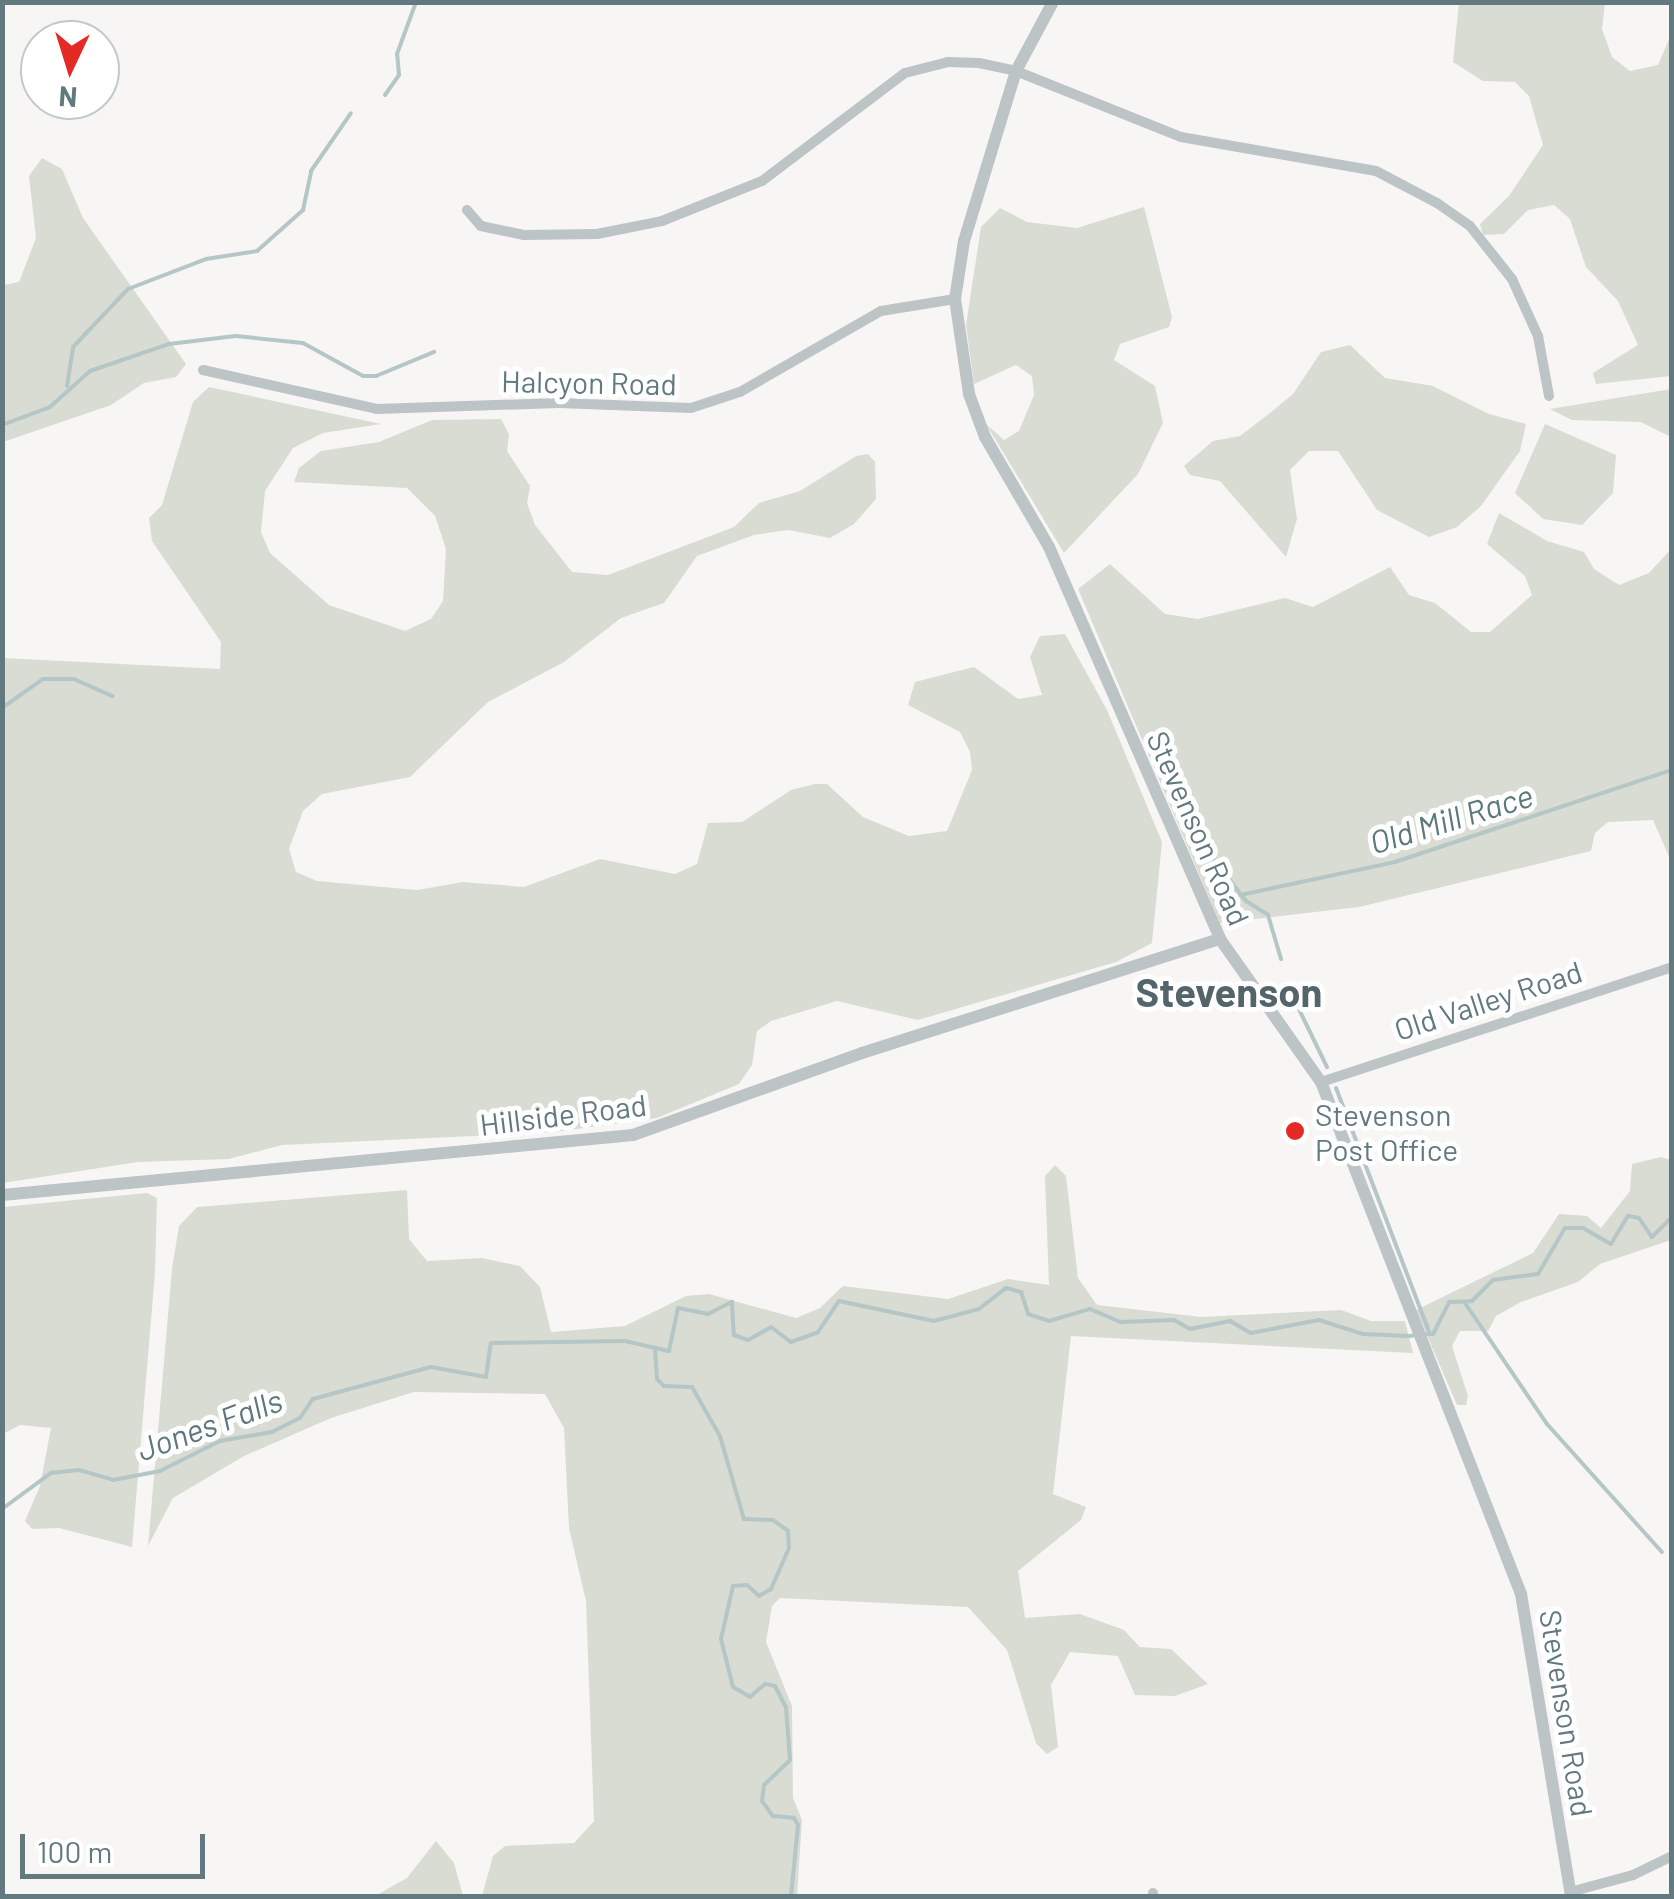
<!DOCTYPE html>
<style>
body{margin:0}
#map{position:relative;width:1674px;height:1899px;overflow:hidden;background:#f7f6f4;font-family:Barlow,sans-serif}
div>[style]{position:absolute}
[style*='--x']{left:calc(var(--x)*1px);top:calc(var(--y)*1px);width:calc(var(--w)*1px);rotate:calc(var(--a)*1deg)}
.green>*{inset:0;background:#d8dcd3}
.stream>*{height:4px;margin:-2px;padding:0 2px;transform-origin:2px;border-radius:2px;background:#b5c6c7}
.minor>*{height:10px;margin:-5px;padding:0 5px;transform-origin:5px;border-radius:5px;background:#bdc4c6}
.tertiary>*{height:12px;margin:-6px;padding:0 6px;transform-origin:6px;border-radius:6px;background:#bdc4c6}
.dots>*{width:28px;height:28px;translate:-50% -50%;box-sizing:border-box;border:5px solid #fff;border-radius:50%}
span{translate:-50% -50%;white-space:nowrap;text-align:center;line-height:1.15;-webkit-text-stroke:10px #fff;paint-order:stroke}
.street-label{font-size:30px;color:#61797f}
.poi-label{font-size:30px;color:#61797f}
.left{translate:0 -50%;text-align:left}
.water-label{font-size:32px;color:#5c787a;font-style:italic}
.district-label{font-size:40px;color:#53656a;font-weight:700}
.frame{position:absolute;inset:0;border:5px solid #61797f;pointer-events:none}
.north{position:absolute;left:20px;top:20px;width:100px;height:100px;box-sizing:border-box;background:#fff;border:2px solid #c0c9cc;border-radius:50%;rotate:184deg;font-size:28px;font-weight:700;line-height:40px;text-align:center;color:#61797f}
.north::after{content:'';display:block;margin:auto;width:35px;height:45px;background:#e52925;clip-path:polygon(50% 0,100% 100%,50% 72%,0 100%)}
.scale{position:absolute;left:20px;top:1834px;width:185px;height:45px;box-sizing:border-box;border:5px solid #61797f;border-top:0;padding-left:12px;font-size:30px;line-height:35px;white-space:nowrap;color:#61797f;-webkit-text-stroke:8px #fff;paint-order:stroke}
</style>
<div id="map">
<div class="green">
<div style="clip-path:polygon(1459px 3px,1605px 3px,1602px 29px,1612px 57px,1630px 71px,1658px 65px,1671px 35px,1671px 376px,1596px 384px,1593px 373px,1638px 345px,1618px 301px,1586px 267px,1570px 219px,1554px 205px,1528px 210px,1504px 234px,1483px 235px,1480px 224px,1509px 196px,1543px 145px,1529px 96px,1515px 82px,1483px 81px,1453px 62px)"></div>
<div style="clip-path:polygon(42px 158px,62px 169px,83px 218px,186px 364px,176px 377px,144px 383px,111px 405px,3px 442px,3px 285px,19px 282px,36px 238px,29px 176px)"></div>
<div style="clip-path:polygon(1144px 207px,1172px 317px,1169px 327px,1120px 344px,1114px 360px,1155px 386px,1163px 423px,1138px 474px,1064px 553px,986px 424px,1004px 440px,1019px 431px,1034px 395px,1032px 376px,1016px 365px,974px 384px,966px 325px,981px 227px,1000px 208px,1027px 222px,1077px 228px)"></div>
<div style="clip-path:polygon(1350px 345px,1385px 378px,1433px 386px,1489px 414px,1526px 424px,1520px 451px,1481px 506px,1457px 527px,1429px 537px,1377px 510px,1338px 451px,1309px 451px,1290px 470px,1297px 519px,1286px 557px,1220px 481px,1190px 475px,1184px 466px,1213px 441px,1240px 436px,1270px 413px,1293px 394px,1321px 352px)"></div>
<div style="clip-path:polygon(209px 387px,381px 424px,323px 433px,293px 448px,265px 491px,261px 532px,270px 553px,329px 605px,405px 631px,431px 619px,443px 601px,446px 549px,435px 516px,407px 488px,294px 482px,299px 468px,321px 451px,379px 442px,432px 420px,501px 419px,509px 434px,507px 451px,530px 486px,527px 503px,535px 525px,572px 572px,608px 575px,734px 527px,759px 503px,800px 491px,856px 456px,868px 454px,875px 462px,876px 499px,854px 524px,830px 538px,788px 530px,754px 535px,697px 556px,664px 603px,621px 618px,564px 662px,488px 702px,410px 777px,322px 794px,303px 811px,289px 849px,296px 872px,317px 881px,417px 890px,463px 882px,524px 887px,600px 859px,675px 874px,697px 864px,708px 823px,742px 822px,791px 790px,815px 784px,827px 784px,863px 817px,909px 836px,947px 831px,972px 770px,970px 752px,960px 732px,908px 705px,915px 682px,974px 667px,1018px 699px,1042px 695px,1030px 657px,1040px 636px,1065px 634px,1107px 710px,1162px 842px,1152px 943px,1116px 962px,918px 1020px,837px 1001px,771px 1021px,757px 1031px,752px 1065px,739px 1084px,657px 1118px,555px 1132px,282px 1145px,229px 1159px,138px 1162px,3px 1183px,3px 658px,220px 669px,221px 642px,152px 541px,149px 518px,162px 505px,193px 402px)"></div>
<div style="clip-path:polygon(1671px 389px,1671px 437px,1641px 422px,1572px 420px,1550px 409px)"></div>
<div style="clip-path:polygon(1545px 424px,1616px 455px,1613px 493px,1582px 525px,1543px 519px,1515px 493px)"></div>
<div style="clip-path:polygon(1499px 513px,1547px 541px,1584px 552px,1594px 569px,1619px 585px,1649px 573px,1671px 549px,1671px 861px,1653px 820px,1608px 822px,1595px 833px,1591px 851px,1359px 907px,1220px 923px,1078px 589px,1110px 564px,1165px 614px,1198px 619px,1285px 598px,1313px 607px,1390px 567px,1409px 595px,1435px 603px,1471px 632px,1490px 632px,1532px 595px,1525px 576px,1487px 544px)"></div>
<div style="clip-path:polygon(1661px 1157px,1671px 1160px,1671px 1240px,1600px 1264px,1578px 1282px,1521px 1302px,1496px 1316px,1488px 1331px,1460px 1331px,1452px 1346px,1468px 1396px,1466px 1405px,1457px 1405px,1416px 1310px,1533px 1253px,1559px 1214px,1587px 1216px,1601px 1228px,1630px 1191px,1632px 1164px)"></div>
<div style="clip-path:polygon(1055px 1165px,1066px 1176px,1078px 1278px,1097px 1305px,1201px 1317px,1341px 1310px,1371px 1321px,1405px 1321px,1413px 1353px,1071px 1336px,1053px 1494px,1086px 1507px,1081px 1520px,1018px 1571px,1025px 1618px,1080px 1614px,1124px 1630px,1140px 1647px,1171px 1649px,1208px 1684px,1175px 1696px,1135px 1695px,1118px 1656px,1070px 1652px,1051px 1685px,1058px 1747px,1047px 1754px,1036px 1743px,1007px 1650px,968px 1607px,780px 1598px,772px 1606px,766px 1642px,792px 1706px,793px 1798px,802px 1820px,797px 1896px,482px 1896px,493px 1856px,505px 1846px,574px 1843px,594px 1821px,586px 1601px,569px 1528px,564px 1428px,545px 1394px,414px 1392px,331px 1418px,244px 1456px,173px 1498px,148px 1546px,172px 1269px,179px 1226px,197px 1207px,407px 1190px,409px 1239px,427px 1261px,482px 1258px,520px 1266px,540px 1287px,551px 1332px,625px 1326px,686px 1296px,709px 1294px,796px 1318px,820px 1308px,843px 1286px,948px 1299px,1008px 1279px,1049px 1285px,1045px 1176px)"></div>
<div style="clip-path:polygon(147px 1193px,157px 1198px,155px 1273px,132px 1547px,59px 1528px,32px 1529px,25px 1521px,40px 1486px,51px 1428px,20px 1425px,3px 1434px,3px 1207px)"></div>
<div style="clip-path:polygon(436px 1841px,454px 1863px,463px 1896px,375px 1896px,407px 1878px)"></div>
</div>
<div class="stream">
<div style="--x:385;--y:95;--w:24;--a:-55"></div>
<div style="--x:399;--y:75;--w:21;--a:-95"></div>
<div style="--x:397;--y:54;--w:55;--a:-69.9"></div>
<div style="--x:67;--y:386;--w:39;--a:-81"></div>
<div style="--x:73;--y:347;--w:80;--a:-46.5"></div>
<div style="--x:128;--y:289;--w:84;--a:-21"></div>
<div style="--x:206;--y:259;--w:52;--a:-8.9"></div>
<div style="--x:257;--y:251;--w:62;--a:-41.7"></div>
<div style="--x:303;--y:210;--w:40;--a:-78"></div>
<div style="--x:311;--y:171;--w:70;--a:-55.4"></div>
<div style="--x:2;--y:425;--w:51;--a:-20.6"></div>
<div style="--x:50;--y:407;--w:54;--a:-42"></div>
<div style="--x:90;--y:371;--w:83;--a:-18.9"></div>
<div style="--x:169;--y:344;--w:67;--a:-6.8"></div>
<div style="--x:236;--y:336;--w:67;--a:6"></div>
<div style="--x:303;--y:343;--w:68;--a:28.8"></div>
<div style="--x:363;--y:376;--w:13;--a:0"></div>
<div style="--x:376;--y:376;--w:63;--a:-22.5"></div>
<div style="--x:2;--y:708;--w:50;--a:-35.3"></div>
<div style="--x:43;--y:679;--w:31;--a:0"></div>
<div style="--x:74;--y:679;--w:42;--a:24.1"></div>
<div style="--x:1195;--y:836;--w:83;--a:51.9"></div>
<div style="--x:1246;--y:901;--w:26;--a:32"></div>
<div style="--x:1268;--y:915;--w:46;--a:73.5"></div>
<div style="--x:1240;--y:895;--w:158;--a:-12"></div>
<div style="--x:1395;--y:862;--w:292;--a:-18.4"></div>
<div style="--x:1293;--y:997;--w:78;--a:64.1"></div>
<div style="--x:1336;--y:1088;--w:263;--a:69.1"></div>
<div style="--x:1465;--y:1303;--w:146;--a:55.9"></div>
<div style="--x:1547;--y:1424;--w:172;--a:48.1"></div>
<div style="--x:655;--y:1349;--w:30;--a:86"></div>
<div style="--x:657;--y:1379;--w:10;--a:45"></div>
<div style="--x:664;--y:1386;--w:28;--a:2"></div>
<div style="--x:692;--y:1387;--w:56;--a:60.3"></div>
<div style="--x:720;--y:1436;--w:86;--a:73.9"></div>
<div style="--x:744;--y:1519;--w:29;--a:2"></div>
<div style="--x:773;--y:1520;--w:19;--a:36"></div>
<div style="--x:788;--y:1531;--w:17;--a:87"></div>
<div style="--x:789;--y:1548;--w:45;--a:113.7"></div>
<div style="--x:771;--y:1589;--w:14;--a:150"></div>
<div style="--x:759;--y:1596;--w:16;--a:-137"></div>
<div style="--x:747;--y:1585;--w:14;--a:176"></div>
<div style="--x:733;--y:1586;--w:54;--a:102.8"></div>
<div style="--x:721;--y:1639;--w:49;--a:76"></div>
<div style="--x:733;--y:1687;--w:20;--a:30"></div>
<div style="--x:750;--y:1697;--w:20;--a:-41"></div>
<div style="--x:765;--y:1684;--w:10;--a:11"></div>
<div style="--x:775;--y:1686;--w:25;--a:63"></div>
<div style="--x:786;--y:1708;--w:52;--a:85.6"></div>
<div style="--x:790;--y:1760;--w:36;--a:136"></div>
<div style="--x:764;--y:1785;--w:16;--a:97"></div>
<div style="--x:762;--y:1801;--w:19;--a:54"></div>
<div style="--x:773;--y:1816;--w:21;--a:5"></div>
<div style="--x:794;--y:1818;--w:8;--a:60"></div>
<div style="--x:798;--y:1825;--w:71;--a:95.6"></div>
<div style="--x:2;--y:1509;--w:61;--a:-36.3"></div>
<div style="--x:51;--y:1473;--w:28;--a:-6"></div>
<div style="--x:79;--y:1470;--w:35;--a:16"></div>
<div style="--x:113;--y:1480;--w:48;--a:-10.8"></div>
<div style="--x:160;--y:1471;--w:67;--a:-26.6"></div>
<div style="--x:220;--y:1441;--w:53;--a:-9.8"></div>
<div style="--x:272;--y:1432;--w:31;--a:-27"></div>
<div style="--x:300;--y:1418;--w:23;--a:-56"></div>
<div style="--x:313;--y:1399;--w:122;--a:-15.2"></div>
<div style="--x:431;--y:1367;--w:56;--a:10.3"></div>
<div style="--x:486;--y:1377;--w:34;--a:-82"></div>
<div style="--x:491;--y:1343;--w:134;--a:-0.9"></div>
<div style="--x:625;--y:1341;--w:45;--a:12.8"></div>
<div style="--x:669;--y:1351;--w:44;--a:-78.2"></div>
<div style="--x:678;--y:1308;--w:31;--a:11"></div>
<div style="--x:708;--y:1314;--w:27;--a:-27"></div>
<div style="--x:732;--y:1302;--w:33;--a:87"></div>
<div style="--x:734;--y:1335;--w:15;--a:20"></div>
<div style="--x:748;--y:1340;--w:26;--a:-29"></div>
<div style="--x:771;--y:1327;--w:25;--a:37"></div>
<div style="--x:791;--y:1342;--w:29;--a:-20"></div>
<div style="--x:818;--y:1332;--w:37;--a:-56"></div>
<div style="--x:839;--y:1301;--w:97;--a:11.9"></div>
<div style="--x:934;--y:1321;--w:47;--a:-14.9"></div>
<div style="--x:979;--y:1309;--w:34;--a:-38"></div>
<div style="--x:1006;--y:1288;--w:16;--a:15"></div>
<div style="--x:1021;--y:1292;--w:23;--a:72"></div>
<div style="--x:1028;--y:1314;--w:22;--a:18"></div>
<div style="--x:1049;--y:1321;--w:43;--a:-16.3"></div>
<div style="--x:1090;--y:1309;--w:34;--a:23"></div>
<div style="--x:1121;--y:1322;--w:53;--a:-2.2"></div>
<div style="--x:1174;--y:1320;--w:18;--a:29"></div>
<div style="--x:1190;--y:1329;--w:41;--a:-11.3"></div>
<div style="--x:1230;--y:1321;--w:24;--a:30"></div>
<div style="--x:1251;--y:1333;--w:69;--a:-10.8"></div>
<div style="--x:1319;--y:1320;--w:46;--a:17.7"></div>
<div style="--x:1363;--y:1334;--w:45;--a:2.5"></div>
<div style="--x:1408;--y:1336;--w:25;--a:-5"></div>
<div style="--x:1433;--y:1334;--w:36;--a:-63"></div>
<div style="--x:1449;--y:1302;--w:23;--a:-2"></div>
<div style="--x:1472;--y:1301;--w:30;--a:-45"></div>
<div style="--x:1493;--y:1280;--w:45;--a:-7.6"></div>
<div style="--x:1538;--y:1274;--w:53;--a:-59.6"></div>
<div style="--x:1565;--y:1228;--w:18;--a:0"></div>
<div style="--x:1583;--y:1228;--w:32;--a:30"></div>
<div style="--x:1611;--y:1244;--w:33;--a:-59"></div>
<div style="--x:1628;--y:1216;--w:11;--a:10"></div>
<div style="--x:1639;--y:1218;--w:23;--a:56"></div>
<div style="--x:1652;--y:1237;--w:28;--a:-45"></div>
</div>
<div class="minor">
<div style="--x:467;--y:210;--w:21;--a:49"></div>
<div style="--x:481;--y:226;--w:44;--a:11.8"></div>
<div style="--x:524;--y:235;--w:73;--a:-0.8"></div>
<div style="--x:597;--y:234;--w:66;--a:-11.3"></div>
<div style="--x:662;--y:221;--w:108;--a:-21.8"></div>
<div style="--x:762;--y:181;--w:179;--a:-37.1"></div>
<div style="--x:905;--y:73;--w:44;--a:-14.3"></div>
<div style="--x:948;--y:62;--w:31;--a:2"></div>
<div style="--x:979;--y:63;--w:38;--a:12"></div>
<div style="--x:1016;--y:71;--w:178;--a:21.8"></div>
<div style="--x:1181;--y:137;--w:198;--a:9.9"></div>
<div style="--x:1376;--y:171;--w:69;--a:27.7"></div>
<div style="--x:1437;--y:203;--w:40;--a:34.9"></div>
<div style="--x:1470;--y:226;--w:68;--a:51.6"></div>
<div style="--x:1512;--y:279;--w:63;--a:65.5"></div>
<div style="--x:1538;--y:336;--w:61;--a:79.6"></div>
<div style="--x:203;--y:370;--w:178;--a:12.6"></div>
<div style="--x:377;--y:409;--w:182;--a:-1.9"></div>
<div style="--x:559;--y:403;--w:132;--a:2.2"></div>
<div style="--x:691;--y:408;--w:52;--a:-18.1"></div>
<div style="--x:740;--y:392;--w:163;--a:-29.9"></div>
<div style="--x:881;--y:311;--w:75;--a:-9.2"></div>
<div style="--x:1321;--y:1082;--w:369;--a:-18.1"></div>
<div style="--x:1570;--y:1892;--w:65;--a:-15.1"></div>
<div style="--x:1633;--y:1875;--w:43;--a:-26"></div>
<div style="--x:1153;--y:1893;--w:3;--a:90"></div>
</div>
<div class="tertiary">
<div style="--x:1053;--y:2;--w:78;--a:118.2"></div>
<div style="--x:1016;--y:71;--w:178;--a:107"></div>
<div style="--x:964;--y:241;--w:59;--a:98.8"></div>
<div style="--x:955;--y:299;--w:96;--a:81.6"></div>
<div style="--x:969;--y:394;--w:46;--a:69.6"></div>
<div style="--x:985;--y:437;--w:127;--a:59.8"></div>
<div style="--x:1049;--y:547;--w:428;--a:66.4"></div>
<div style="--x:1220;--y:939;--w:175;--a:54.8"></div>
<div style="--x:1321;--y:1082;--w:550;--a:68.66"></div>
<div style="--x:1521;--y:1594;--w:306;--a:80.6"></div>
<div style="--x:2;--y:1195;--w:634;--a:-5.43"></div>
<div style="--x:633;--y:1135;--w:243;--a:-19.7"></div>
<div style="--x:862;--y:1053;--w:376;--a:-17.7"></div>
</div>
<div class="dots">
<div style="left:1295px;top:1131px;background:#e52925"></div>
</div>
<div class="street-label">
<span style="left:589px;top:382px;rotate:1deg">Halcyon Road</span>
<span style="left:1199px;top:828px;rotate:66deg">Stevenson Road</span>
<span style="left:1488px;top:1000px;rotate:-18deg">Old Valley Road</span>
<span style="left:563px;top:1114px;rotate:-7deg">Hillside Road</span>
<span style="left:1567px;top:1713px;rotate:81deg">Stevenson Road</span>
</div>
<div class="poi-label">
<span class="left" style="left:1315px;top:1131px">Stevenson<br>Post Office</span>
</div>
<div class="water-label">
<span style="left:1451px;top:818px;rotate:-17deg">Old Mill Race</span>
<span style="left:209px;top:1424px;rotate:-20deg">Jones Falls</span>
</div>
<div class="district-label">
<span style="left:1229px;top:991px">Stevenson</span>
</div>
<div class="frame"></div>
<div class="north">N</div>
<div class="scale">100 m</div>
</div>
